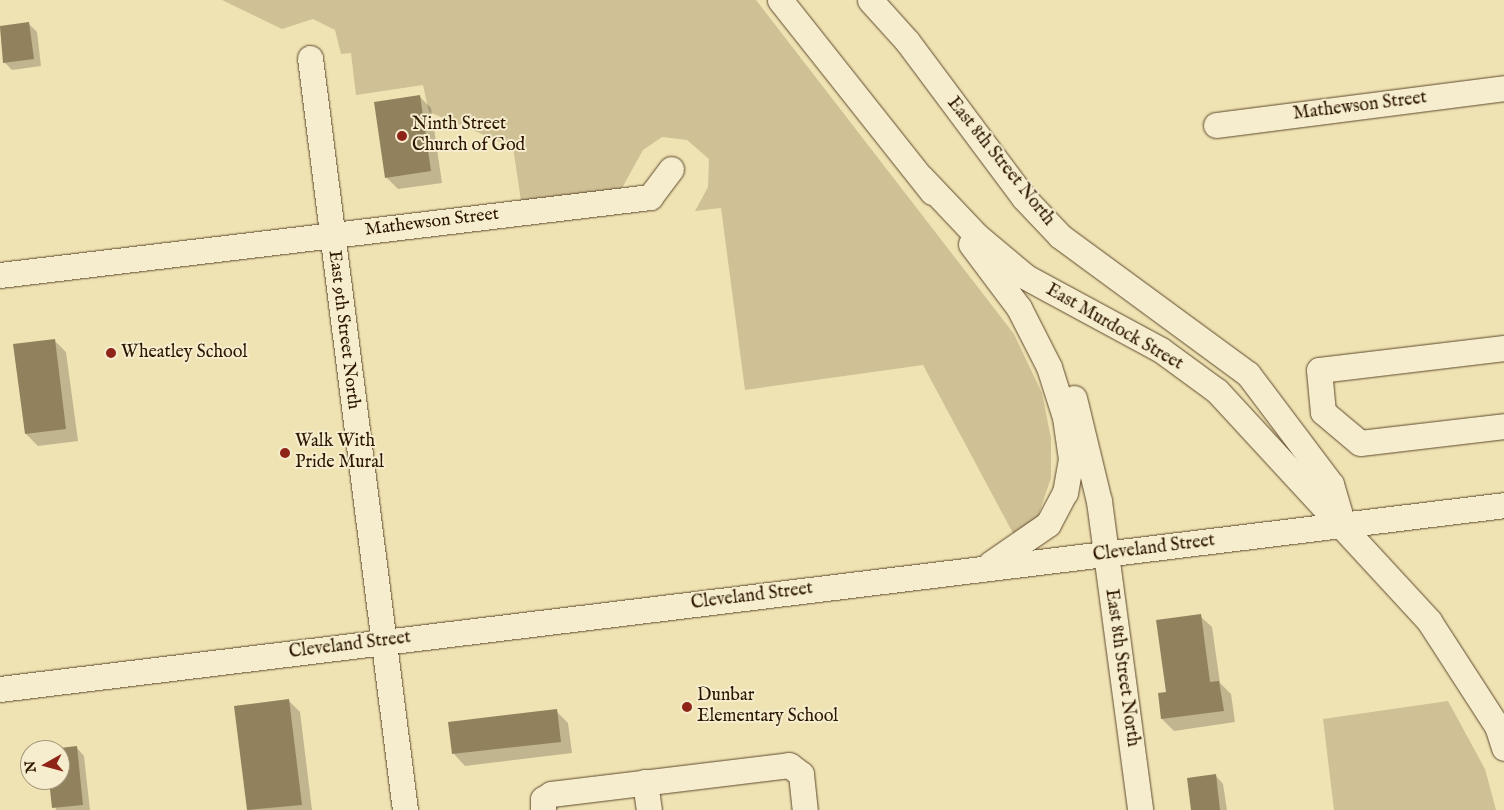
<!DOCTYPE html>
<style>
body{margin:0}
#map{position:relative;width:1504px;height:810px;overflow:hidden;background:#f0e3b3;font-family:"IM FELL English",serif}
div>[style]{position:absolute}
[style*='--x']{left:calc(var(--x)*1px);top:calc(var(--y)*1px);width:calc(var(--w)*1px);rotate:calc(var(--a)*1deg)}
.green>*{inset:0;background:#cfc095}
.shadow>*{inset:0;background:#0003}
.building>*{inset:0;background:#92815d}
.roads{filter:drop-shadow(0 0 1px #5e492d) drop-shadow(0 0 1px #5e492d)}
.minor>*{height:25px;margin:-12.5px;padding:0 12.5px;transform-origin:12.5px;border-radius:12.5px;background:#f5edce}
.dots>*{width:14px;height:14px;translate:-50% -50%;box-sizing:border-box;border:2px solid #f5edce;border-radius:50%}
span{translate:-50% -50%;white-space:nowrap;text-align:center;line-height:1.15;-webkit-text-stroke:4px #f5edce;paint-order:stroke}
.street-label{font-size:18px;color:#2d1600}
.poi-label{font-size:18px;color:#2d1600}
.left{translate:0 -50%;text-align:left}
.north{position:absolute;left:20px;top:740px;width:50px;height:50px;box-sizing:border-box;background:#f5edce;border:1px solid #a5977c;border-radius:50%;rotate:263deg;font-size:14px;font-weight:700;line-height:20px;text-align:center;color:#2d1600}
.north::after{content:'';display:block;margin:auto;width:18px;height:22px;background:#8f2418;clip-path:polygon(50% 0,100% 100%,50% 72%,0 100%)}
</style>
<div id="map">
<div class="green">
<div style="clip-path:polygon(222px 0,756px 0,1014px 334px,1042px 393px,1051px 438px,1051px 478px,1038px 516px,1015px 537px,923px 365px,745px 390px,721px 208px,695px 211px,708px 187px,709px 159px,687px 140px,662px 137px,643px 150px,622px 188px,521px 201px,513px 147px,429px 112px,423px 85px,356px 95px,351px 53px,341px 54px,335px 30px,313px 19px,282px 29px)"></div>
<div style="clip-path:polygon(1448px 701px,1485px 769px,1496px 810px,1334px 810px,1323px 719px)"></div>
</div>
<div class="shadow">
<div style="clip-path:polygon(29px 24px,37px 32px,41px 66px,12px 70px,4px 62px,0 27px)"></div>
<div style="clip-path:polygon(419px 96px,431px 108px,442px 183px,398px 189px,386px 177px)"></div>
<div style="clip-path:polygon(54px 340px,66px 352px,78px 441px,38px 446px,26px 434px,15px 345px)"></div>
<div style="clip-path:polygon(1200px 616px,1212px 627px,1220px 683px,1231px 694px,1235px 722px,1174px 731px,1162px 719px,1167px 693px)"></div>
<div style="clip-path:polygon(289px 701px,300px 712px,312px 810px,248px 810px,235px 707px)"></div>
<div style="clip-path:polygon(556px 711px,568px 723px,572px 753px,465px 766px,454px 754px)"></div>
<div style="clip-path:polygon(77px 748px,84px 756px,90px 810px,56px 810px,50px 780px,60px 780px,57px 750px)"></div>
<div style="clip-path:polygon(1216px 776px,1223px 784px,1227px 810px,1192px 810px)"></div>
</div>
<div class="building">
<div style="clip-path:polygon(29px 22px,34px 59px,3px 63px,0 26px)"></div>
<div style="clip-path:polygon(420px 95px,431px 171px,385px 178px,374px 102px)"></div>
<div style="clip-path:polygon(55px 339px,66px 429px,25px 434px,13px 344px)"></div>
<div style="clip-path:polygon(1201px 614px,1210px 682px,1219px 681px,1224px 711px,1161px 719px,1158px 693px,1166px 692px,1156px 620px)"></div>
<div style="clip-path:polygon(289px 699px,302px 805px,247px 810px,234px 706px)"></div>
<div style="clip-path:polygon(557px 709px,561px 742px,452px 754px,448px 722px)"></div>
<div style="clip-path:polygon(77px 746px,83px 805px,52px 808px,49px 780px,60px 780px,60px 748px)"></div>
<div style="clip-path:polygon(1216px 774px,1220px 810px,1191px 810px,1187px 778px)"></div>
</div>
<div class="roads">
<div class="minor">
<div style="--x:780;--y:0;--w:245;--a:51.6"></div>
<div style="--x:870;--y:0;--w:55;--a:47.9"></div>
<div style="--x:907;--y:41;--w:196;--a:53.3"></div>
<div style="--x:1024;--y:198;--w:52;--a:46.5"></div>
<div style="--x:1060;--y:236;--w:233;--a:36.3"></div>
<div style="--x:1248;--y:374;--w:138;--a:53"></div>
<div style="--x:1331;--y:484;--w:43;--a:73.7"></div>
<div style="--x:310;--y:58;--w:758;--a:82.8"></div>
<div style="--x:1216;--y:125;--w:290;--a:-7.3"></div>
<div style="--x:922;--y:178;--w:79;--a:46.5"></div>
<div style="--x:976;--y:235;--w:65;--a:40"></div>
<div style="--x:1026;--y:277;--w:153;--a:28.4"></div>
<div style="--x:1161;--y:350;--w:69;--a:36.2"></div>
<div style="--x:1217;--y:391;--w:313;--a:47.3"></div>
<div style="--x:1429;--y:621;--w:125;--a:57.1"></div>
<div style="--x:1497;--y:726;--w:23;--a:72"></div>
<div style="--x:971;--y:244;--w:80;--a:53.1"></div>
<div style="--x:1019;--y:308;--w:66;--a:63"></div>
<div style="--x:1049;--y:367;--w:52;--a:72.3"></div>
<div style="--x:1065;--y:417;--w:42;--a:81.9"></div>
<div style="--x:1071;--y:459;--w:34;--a:100"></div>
<div style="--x:1065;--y:492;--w:36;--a:118"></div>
<div style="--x:1048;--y:524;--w:70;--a:145.4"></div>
<div style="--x:0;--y:275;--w:655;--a:-6.84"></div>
<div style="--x:650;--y:197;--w:35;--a:-53"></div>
<div style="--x:1504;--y:348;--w:186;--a:173.2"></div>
<div style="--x:1319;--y:370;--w:42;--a:84.6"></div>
<div style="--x:1323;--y:412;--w:48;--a:40"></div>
<div style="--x:1360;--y:443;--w:145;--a:-6.7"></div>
<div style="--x:1074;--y:398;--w:106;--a:76.4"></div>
<div style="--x:1099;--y:501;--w:312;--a:82.4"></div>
<div style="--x:0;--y:689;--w:1515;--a:-6.97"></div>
<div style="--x:645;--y:782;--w:28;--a:82"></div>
<div style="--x:543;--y:810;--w:11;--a:-90"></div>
<div style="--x:543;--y:799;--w:9;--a:-32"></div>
<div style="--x:551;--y:794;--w:240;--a:-6.9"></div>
<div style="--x:789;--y:765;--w:15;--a:37"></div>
<div style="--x:801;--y:774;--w:36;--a:84"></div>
</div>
</div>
<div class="dots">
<div style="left:402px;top:136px;background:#8f2418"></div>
<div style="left:111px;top:353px;background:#8f2418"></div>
<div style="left:285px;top:453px;background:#8f2418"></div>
<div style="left:687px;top:707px;background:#8f2418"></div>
</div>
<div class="street-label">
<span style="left:1360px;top:107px;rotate:-7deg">Mathewson Street</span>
<span style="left:1000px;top:162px;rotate:51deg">East 8th Street North</span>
<span style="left:432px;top:223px;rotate:-7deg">Mathewson Street</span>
<span style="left:1114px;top:328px;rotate:30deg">East Murdock Street</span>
<span style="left:343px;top:330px;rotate:83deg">East 9th Street North</span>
<span style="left:1154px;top:549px;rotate:-7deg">Cleveland Street</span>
<span style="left:752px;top:597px;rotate:-7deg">Cleveland Street</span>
<span style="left:350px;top:646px;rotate:-7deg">Cleveland Street</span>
<span style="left:1121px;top:668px;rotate:82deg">East 8th Street North</span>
</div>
<div class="poi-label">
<span class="left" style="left:412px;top:136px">Ninth Street<br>Church of God</span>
<span class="left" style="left:121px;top:353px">Wheatley School</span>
<span class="left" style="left:295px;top:453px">Walk With<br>Pride Mural</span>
<span class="left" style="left:697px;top:707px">Dunbar<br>Elementary School</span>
</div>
<div class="north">N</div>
</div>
